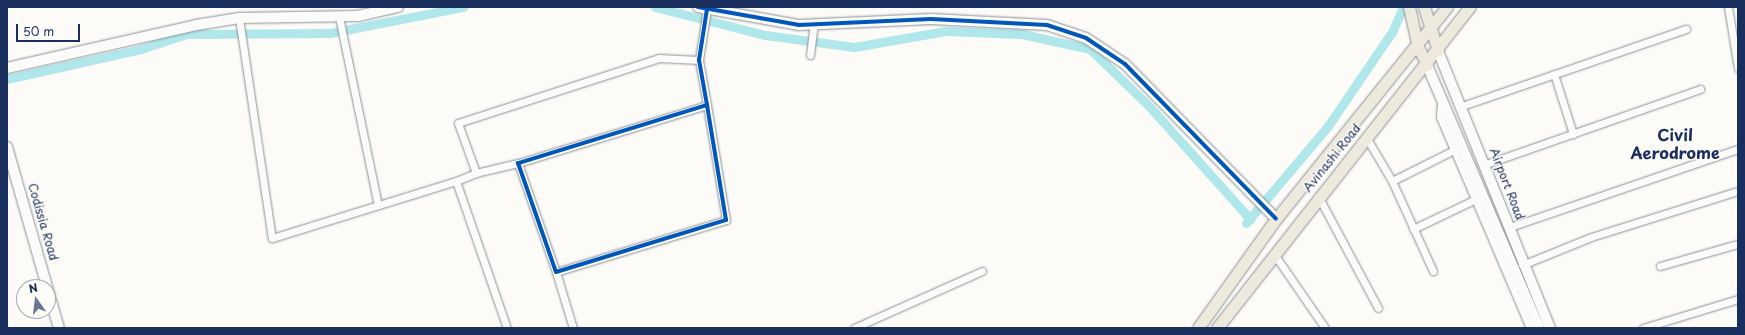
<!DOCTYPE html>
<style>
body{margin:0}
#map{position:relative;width:1745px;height:335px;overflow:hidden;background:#fcfbf8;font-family:"Playpen Sans",sans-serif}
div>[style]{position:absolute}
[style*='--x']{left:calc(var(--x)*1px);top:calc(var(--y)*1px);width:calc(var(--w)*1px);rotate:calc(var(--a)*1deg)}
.canal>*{height:9px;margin:-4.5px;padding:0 4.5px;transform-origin:4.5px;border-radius:4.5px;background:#afe7eb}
.roads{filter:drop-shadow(0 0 1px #8c9097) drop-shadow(0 0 1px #8c9097)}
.street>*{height:7px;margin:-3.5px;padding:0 3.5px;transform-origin:3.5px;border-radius:3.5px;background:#fbfbf9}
.secondary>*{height:10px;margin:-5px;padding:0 5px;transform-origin:5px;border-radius:5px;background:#fbfbf9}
.primary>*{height:11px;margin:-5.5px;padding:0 5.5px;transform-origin:5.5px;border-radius:5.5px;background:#edeadd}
.cycleway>*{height:4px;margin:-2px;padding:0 2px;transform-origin:2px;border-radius:2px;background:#0057b8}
span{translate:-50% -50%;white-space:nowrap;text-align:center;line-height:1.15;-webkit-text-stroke:3px #fdfcf7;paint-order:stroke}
.street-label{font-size:12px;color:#1b2f5e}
.district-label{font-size:16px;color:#1b2f5e;font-weight:700}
.frame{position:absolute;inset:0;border:8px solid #1b2f5e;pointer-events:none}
.north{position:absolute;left:16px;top:279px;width:40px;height:40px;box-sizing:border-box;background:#fdfcf7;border:1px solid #a3aaba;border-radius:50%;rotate:346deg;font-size:11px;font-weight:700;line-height:16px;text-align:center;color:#1b2f5e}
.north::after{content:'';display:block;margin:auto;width:14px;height:18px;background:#6a7694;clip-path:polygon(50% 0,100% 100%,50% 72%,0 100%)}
.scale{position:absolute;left:16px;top:24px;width:64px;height:18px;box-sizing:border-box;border:2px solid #1b2f5e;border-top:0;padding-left:5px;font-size:12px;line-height:14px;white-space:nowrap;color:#1b2f5e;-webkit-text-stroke:3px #fdfcf7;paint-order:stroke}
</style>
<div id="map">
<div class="canal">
<div style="--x:655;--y:7;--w:114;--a:14.3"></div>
<div style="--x:765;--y:35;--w:90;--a:7.7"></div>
<div style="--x:854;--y:47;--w:93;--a:-9.9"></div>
<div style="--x:946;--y:31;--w:76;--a:2.3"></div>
<div style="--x:1022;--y:34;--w:70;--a:12.4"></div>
<div style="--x:1090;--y:49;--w:82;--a:44"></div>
<div style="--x:1149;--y:106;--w:152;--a:48.2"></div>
<div style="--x:7;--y:79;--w:137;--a:-12.6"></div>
<div style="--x:141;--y:49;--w:48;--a:-18.1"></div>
<div style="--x:187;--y:34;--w:143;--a:-0.4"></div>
<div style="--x:330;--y:33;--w:136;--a:-11.1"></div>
<div style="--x:1246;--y:223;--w:127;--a:-49.8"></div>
<div style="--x:1328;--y:126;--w:114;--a:-55.8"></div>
<div style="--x:1392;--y:32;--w:27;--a:-66"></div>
</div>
<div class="roads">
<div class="street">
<div style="--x:1728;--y:7;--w:62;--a:80.7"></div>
<div style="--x:339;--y:17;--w:192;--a:78.3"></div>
<div style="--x:239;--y:18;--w:222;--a:81.5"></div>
<div style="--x:272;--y:238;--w:193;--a:-17.2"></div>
<div style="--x:810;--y:55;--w:31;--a:-83"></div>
<div style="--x:1554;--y:74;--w:63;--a:72.4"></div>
<div style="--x:1441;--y:102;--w:15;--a:94"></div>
<div style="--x:1440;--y:117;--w:229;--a:66.9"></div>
<div style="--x:707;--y:105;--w:198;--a:162.9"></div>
<div style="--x:518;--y:163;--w:115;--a:70.8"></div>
<div style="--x:556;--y:272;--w:178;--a:-17"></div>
<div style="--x:726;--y:220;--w:117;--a:-99.4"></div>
<div style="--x:707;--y:105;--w:46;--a:-100.1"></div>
<div style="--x:699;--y:60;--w:52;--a:-81.1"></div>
<div style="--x:1462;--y:106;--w:237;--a:-19"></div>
<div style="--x:1366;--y:137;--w:51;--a:59.4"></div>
<div style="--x:1392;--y:181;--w:99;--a:65.5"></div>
<div style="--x:518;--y:163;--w:43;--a:166.6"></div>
<div style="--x:476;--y:173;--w:53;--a:-109.8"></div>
<div style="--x:458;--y:123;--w:211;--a:-17.9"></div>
<div style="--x:659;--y:58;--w:40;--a:2.9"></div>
<div style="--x:1486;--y:164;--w:227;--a:-19.3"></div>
<div style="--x:476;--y:173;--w:22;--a:158"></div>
<div style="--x:456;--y:181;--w:156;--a:70.9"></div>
<div style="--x:1392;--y:181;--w:69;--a:-26.6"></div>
<div style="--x:1318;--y:196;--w:127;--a:61.8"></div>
<div style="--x:1510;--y:227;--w:241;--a:-18.9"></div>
<div style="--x:1413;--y:229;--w:70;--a:-25.5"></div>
<div style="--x:1274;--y:254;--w:90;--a:55.4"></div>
<div style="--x:1522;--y:265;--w:74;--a:-22.1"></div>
<div style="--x:1591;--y:237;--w:154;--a:-17.4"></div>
<div style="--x:1660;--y:266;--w:81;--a:-15.8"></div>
<div style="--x:556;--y:272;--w:59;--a:73.1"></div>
<div style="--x:854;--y:328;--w:140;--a:-24"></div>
<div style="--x:1643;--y:328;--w:99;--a:-17"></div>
</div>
<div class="secondary">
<div style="--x:698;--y:7;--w:103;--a:10.1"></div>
<div style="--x:799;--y:25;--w:132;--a:-2.6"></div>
<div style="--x:931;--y:19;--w:116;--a:3"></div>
<div style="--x:1047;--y:25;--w:41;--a:18.4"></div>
<div style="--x:1086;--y:38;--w:47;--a:33.7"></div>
<div style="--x:1125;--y:64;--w:216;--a:45.7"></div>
<div style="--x:1438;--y:51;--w:299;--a:68"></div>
<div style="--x:1427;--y:65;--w:286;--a:66.9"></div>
<div style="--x:7;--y:68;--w:194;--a:-12.8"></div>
<div style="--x:196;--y:25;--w:44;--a:-9.2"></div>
<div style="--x:239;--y:18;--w:119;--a:-1"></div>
<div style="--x:358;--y:16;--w:41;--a:-12.7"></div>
<div style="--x:7;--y:147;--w:188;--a:74"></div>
</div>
<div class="primary">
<div style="--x:1409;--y:7;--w:41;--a:77.3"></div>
<div style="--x:1418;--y:47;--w:20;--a:63"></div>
<div style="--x:1424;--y:7;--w:46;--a:72.3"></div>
<div style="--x:1198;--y:328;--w:133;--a:-54.5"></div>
<div style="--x:1275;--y:220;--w:274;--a:-51.1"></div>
<div style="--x:1217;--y:328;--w:409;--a:-51.8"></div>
</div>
</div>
<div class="cycleway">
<div style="--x:698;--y:7;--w:103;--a:10.1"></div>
<div style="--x:799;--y:25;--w:132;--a:-2.6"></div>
<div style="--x:931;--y:19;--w:116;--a:3"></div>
<div style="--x:1047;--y:25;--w:41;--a:18.4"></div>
<div style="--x:1086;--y:38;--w:47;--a:33.7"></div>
<div style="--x:1125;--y:64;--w:216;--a:45.7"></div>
<div style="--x:707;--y:105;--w:198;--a:162.9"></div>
<div style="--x:518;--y:163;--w:115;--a:70.8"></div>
<div style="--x:556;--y:272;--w:178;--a:-17"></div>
<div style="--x:726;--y:220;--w:117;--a:-99.4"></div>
<div style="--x:707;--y:105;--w:46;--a:-100.1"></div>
<div style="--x:699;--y:60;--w:52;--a:-81.1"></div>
</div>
<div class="street-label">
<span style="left:1332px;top:158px;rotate:-51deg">Avinashi Road</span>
<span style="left:1507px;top:184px;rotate:69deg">Airport Road</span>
<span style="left:43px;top:222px;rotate:74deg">Codissia Road</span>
</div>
<div class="district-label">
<span style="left:1675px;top:143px">Civil<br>Aerodrome</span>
</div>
<div class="frame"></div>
<div class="north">N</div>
<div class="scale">50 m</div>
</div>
